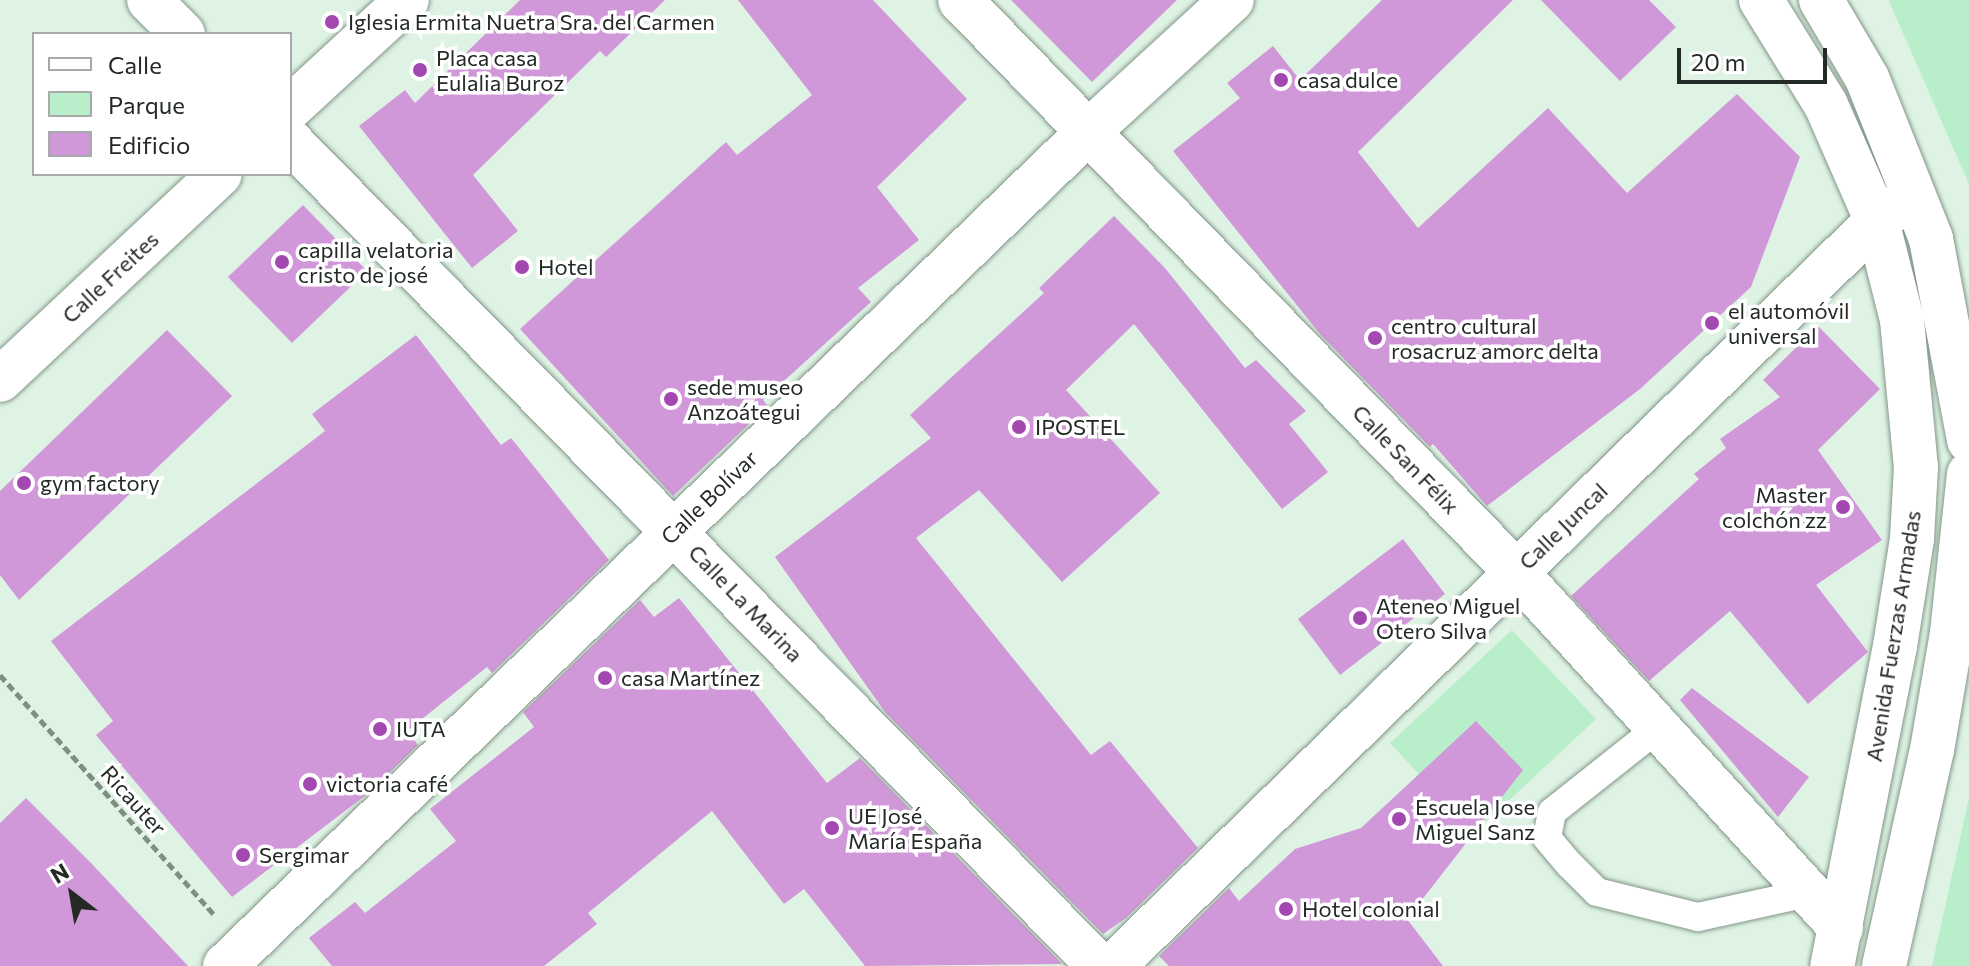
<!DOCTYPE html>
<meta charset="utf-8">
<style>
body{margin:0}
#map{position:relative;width:1969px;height:966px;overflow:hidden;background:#def3e4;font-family:Commissioner,sans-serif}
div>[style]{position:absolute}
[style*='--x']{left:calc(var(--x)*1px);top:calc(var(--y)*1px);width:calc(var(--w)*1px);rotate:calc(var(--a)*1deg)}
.green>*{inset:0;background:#b9eeca}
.building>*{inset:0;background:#d198d9}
.path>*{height:5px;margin-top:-2.5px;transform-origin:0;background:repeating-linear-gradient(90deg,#808e84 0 8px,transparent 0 12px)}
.roads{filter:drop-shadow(0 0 2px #839689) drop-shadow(0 0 2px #839689)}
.service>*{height:28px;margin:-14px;padding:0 14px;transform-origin:14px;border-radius:14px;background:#fff}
.minor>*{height:44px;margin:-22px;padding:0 22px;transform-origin:22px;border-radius:22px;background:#fff}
.tertiary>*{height:44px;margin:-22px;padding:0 22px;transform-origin:22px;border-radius:22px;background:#fff}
.dots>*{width:22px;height:22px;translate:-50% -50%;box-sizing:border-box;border:4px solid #fff;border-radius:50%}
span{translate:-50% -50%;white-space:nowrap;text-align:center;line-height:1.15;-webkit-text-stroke:7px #fff;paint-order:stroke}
.poi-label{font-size:22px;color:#232a25}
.left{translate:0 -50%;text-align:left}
.right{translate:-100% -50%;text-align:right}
.street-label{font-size:22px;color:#232a25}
.legend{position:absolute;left:32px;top:32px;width:260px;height:144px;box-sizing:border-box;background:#fff;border:2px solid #a7aaa8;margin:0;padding:10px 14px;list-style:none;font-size:24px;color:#232a25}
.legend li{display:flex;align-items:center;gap:16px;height:40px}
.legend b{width:40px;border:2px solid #a7aaa8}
.north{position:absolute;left:32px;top:854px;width:80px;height:80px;-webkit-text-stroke:6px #fff;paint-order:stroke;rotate:329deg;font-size:22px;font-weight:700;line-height:32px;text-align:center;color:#232a25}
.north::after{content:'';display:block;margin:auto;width:28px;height:36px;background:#232a25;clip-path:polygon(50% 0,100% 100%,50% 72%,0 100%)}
.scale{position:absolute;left:1677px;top:48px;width:150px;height:36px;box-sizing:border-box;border:4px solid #232a25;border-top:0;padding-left:10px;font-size:24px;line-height:28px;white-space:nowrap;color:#232a25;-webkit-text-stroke:6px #fff;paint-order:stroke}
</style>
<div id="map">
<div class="green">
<div style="clip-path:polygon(1889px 0,1969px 0,1969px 184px,1889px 1px)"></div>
<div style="clip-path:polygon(1512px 630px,1596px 719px,1474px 833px,1390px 743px)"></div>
<div style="clip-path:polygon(1969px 798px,1969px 966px,1932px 966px)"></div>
</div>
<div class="building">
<div style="clip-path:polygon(520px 0,665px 0,606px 57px,600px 51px,473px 175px,518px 231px,472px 268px,359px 126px,405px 90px,415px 103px)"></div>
<div style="clip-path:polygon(738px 0,873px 0,967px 99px,877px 187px,919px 240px,858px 288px,871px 302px,763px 400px,768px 406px,673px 496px,520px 329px,726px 142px,737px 155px,812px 95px)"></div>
<div style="clip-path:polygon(1011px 0,1177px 0,1092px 82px)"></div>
<div style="clip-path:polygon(1382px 0,1513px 0,1358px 152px,1418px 228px,1548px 108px,1627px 193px,1737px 94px,1800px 157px,1751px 287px,1640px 389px,1487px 506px,1433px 444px,1430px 447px,1320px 334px,1173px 151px,1240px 98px,1227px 83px,1273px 46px,1300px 80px)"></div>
<div style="clip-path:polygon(1541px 0,1649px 0,1676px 27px,1620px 81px)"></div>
<div style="clip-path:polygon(303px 205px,367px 271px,292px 343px,228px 277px)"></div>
<div style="clip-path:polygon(1114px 216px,1165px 268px,1245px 368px,1256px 360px,1306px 411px,1289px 424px,1328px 472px,1282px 509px,1134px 324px,1066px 390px,1160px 493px,1062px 582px,979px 490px,916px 538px,1091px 755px,1110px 741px,1198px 848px,1126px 918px,1103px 934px,885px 712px,775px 557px,931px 438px,910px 415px,1044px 293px,1039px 288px)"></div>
<div style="clip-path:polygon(1818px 326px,1880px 389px,1818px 450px,1882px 540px,1816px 585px,1868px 652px,1808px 704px,1730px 611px,1649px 681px,1571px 596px,1699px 479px,1694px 474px,1726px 448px,1720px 439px,1780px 397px,1763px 380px)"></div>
<div style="clip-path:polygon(167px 330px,232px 396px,19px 600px,0 575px,0 491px)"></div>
<div style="clip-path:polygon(416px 335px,501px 445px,511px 438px,609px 560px,492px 673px,487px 667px,407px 731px,418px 745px,366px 795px,232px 897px,96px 735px,113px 721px,51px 641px,325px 431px,312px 414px)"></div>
<div style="clip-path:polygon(1403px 539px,1445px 594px,1340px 675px,1298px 619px)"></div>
<div style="clip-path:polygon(679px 598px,827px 783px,860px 758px,1062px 964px,865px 966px,804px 889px,784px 904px,712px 811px,588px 913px,597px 924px,544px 966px,332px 966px,309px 938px,355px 902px,365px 913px,456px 841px,430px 809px,534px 727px,523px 712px,640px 600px,654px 617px)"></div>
<div style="clip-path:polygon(1692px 688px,1809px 777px,1778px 817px,1680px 700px)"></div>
<div style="clip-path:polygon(1476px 721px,1523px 770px,1407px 919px,1443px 966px,1169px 966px,1159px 956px,1229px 888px,1239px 901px,1295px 849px,1361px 828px)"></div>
<div style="clip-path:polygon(26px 798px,91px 863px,188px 966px,0 966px,0 823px)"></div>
</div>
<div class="path">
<div style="--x:0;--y:675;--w:321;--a:48.2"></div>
</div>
<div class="roads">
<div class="service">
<div style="--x:1658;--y:728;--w:135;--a:141.6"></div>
<div style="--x:1552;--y:812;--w:26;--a:101"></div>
<div style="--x:1547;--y:838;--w:35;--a:50"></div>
<div style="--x:1570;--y:865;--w:38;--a:45"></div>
<div style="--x:1597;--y:892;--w:104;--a:13.9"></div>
<div style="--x:1698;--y:917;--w:113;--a:-12.3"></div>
</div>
<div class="minor">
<div style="--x:149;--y:0;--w:48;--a:45"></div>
<div style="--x:960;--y:0;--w:798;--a:45.81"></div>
<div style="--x:1516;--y:572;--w:482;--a:47.6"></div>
<div style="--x:290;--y:108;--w:159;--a:-42.7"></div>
<div style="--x:290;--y:141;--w:1155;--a:45.56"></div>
<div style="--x:0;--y:380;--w:301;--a:-43.1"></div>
<div style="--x:225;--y:966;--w:1200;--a:-44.02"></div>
<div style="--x:1088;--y:132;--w:195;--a:-42.5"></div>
<div style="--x:1113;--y:966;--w:1067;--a:-44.28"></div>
<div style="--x:1877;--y:221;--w:35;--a:-35"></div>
</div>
<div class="tertiary">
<div style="--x:1761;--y:0;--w:123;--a:58.2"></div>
<div style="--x:1826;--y:105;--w:127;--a:66.3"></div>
<div style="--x:1877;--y:221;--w:102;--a:75.8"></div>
<div style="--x:1902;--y:320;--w:148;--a:84.6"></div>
<div style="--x:1916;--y:467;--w:72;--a:93.2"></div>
<div style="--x:1912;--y:539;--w:108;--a:99"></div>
<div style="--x:1895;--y:646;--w:326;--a:101.1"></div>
<div style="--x:1821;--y:0;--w:91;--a:59.5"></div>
<div style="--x:1867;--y:78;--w:173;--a:68.3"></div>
<div style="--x:1931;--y:239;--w:205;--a:79.3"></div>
<div style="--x:1884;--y:966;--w:221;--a:-77.5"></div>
<div style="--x:1932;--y:750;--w:119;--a:-80.3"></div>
<div style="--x:1952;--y:633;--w:160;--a:-83.9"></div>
</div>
</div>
<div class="dots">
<div style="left:332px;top:22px;background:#a347b1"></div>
<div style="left:420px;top:70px;background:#a347b1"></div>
<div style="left:1281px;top:80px;background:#a347b1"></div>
<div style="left:282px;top:262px;background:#a347b1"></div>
<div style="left:522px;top:267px;background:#a347b1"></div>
<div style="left:1712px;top:323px;background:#a347b1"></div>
<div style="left:1375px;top:338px;background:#a347b1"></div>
<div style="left:671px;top:399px;background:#a347b1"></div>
<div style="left:1019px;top:427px;background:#a347b1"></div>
<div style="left:24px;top:483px;background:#a347b1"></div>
<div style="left:1843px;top:507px;background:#a347b1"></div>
<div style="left:1360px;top:618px;background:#a347b1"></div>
<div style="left:605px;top:678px;background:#a347b1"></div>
<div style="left:380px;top:729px;background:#a347b1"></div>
<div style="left:310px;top:784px;background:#a347b1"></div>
<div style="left:1399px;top:819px;background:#a347b1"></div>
<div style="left:832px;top:828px;background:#a347b1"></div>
<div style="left:243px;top:855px;background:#a347b1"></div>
<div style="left:1286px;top:909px;background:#a347b1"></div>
</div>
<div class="poi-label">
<span class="left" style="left:348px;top:22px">Iglesia Ermita Nuetra Sra. del Carmen</span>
<span class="left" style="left:436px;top:70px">Placa casa<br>Eulalia Buroz</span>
<span class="left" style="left:1297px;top:80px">casa dulce</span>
<span class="left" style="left:298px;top:262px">capilla velatoria<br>cristo de josé</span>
<span class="left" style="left:538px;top:267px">Hotel</span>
<span class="left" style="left:1728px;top:323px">el automóvil<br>universal</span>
<span class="left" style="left:1391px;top:338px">centro cultural<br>rosacruz amorc delta</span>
<span class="left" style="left:687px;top:399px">sede museo<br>Anzoátegui</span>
<span class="left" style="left:1035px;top:427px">IPOSTEL</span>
<span class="left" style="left:40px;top:483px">gym factory</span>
<span class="right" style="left:1827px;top:507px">Master<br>colchón zz</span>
<span class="left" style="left:1376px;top:618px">Ateneo Miguel<br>Otero Silva</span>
<span class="left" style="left:621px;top:678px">casa Martínez</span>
<span class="left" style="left:396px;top:729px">IUTA</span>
<span class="left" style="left:326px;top:784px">victoria café</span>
<span class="left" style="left:1415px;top:819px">Escuela Jose<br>Miguel Sanz</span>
<span class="left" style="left:848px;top:828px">UE José<br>María España</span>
<span class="left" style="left:259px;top:855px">Sergimar</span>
<span class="left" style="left:1302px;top:909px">Hotel colonial</span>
</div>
<div class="street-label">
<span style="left:110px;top:277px;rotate:-43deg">Calle Freites</span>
<span style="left:1406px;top:459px;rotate:46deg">Calle San Félix</span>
<span style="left:709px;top:497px;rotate:-44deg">Calle Bolívar</span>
<span style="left:1563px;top:526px;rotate:-44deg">Calle Juncal</span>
<span style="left:746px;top:603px;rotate:46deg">Calle La Marina</span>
<span style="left:1893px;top:636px;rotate:-81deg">Avenida Fuerzas Armadas</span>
<span style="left:134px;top:800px;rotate:48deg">Ricauter</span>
</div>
<ul class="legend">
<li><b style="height:10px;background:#fff"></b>Calle</li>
<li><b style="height:22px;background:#b9eeca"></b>Parque</li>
<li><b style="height:22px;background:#d198d9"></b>Edificio</li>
</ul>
<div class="north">N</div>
<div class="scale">20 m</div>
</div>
